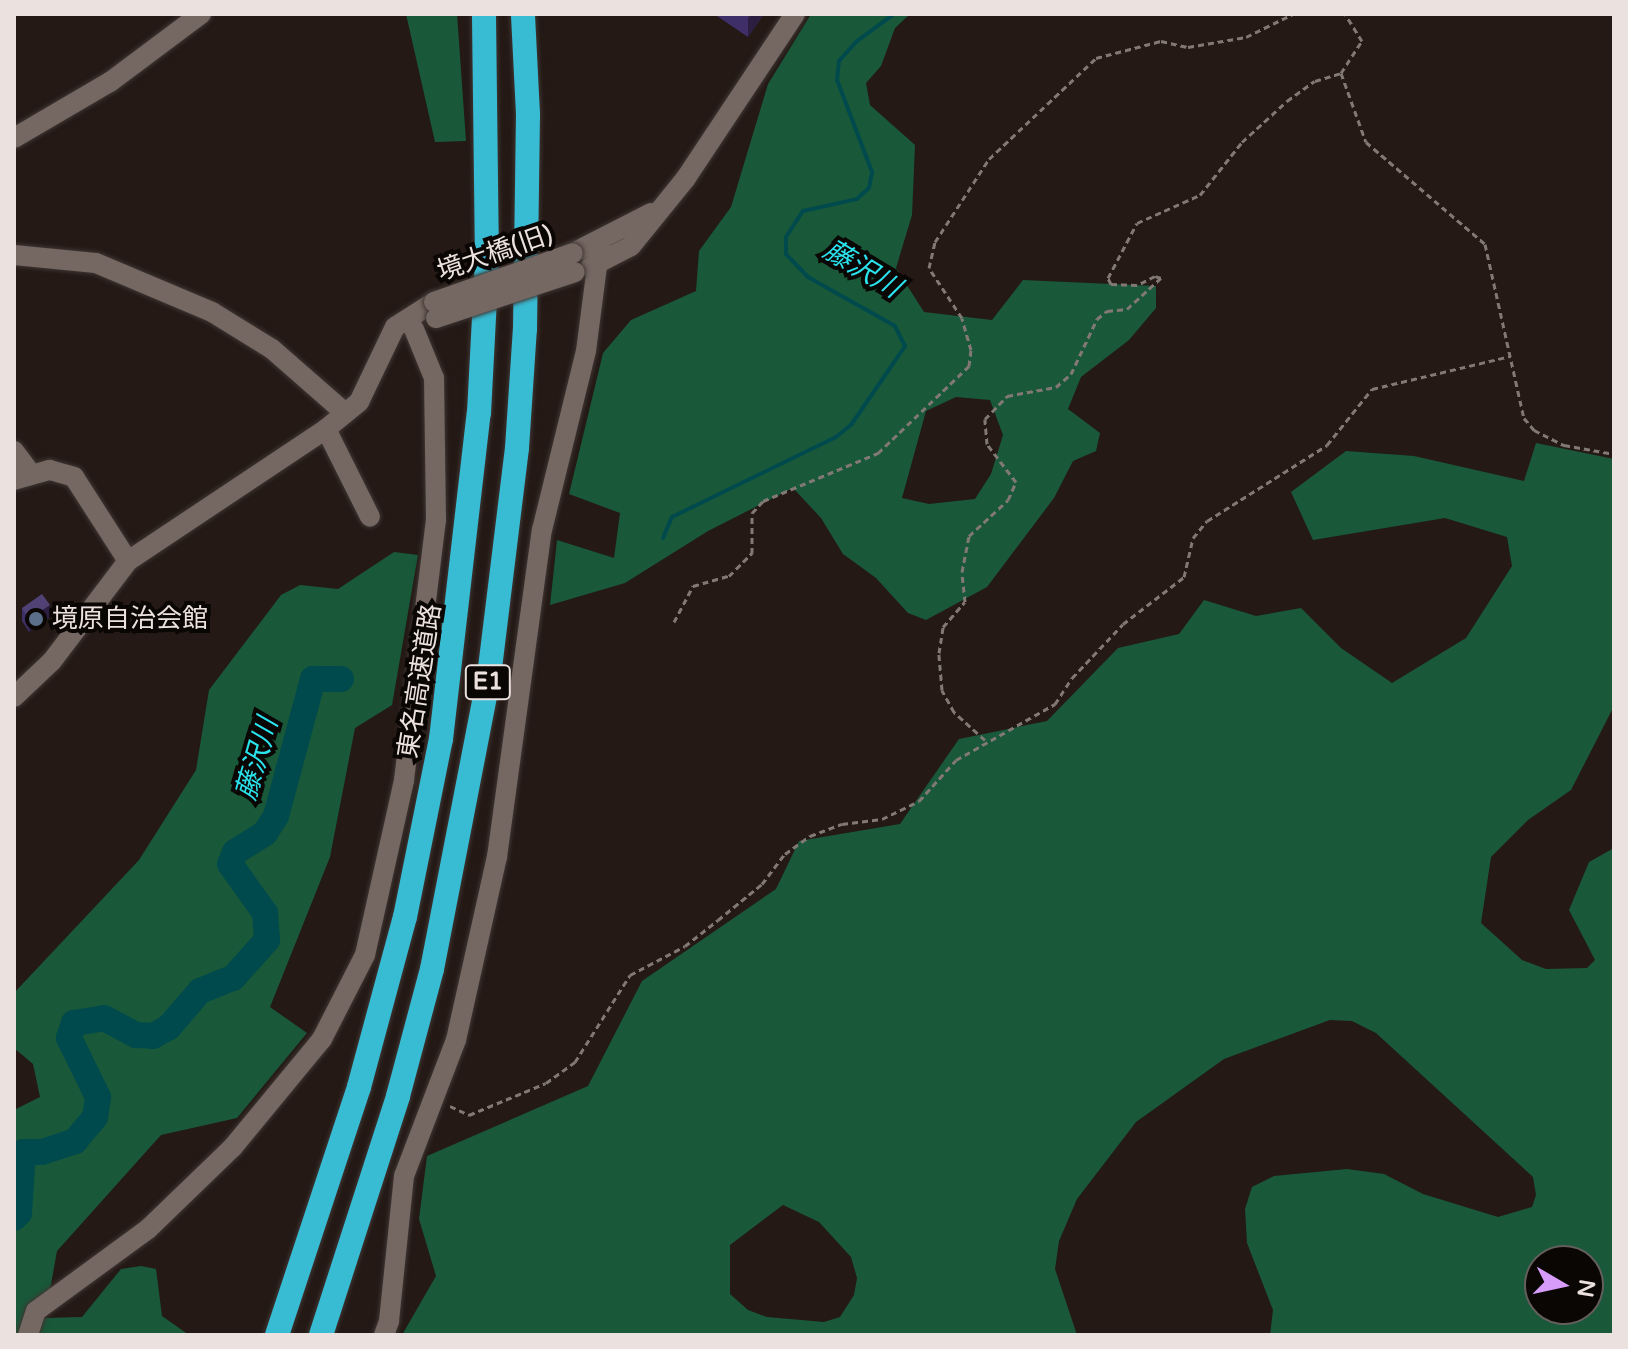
<!DOCTYPE html>
<meta charset="utf-8">
<style>
body{margin:0}
#map{position:relative;width:1628px;height:1349px;overflow:hidden;background:#241915;font-family:"Varela Round","Noto Sans JP",sans-serif}
div>[style]{position:absolute}
[style*='--x']{left:calc(var(--x)*1px);top:calc(var(--y)*1px);width:calc(var(--w)*1px);rotate:calc(var(--a)*1deg)}
.forest>*{inset:0;background:#195939}
.stream>*{height:4px;margin:-2px;padding:0 2px;transform-origin:2px;border-radius:2px;background:#004a4d}
.river>*{height:26px;margin:-13px;padding:0 13px;transform-origin:13px;border-radius:13px;background:#004a4d}
.path>*{height:3px;margin-top:-1.5px;transform-origin:0;background:repeating-linear-gradient(90deg,#827874 0 6px,transparent 0 10px)}
.roads{filter:drop-shadow(0 0 2px #3e3633) drop-shadow(0 0 2px #3e3633)}
.minor>*{height:20px;margin:-10px;padding:0 10px;transform-origin:10px;border-radius:10px;background:#756761}
.highway>*{height:24px;margin:-12px;padding:0 12px;transform-origin:12px;border-radius:12px;background:#38bcd4}
.bridges{filter:drop-shadow(0 0 2px #3e3633) drop-shadow(0 0 2px #3e3633)}
.minor-bridge>*{height:20px;margin:-10px;padding:0 10px;transform-origin:10px;border-radius:10px;background:#756761}
.wall>*{inset:0;background:#3f2f68}
.shaded-wall>*{inset:0;background:#2c1e41}
.building>*{inset:0;background:#514275}
.dots>*{width:22px;height:22px;translate:-50% -50%;box-sizing:border-box;border:4px solid #0a0604;border-radius:50%}
span{translate:-50% -50%;white-space:nowrap;text-align:center;line-height:1.15;-webkit-text-stroke:8px #0a0604;paint-order:stroke}
.shield-label span{padding:2px 6px;background:#0a0604;border:2px solid;border-radius:6px;-webkit-text-stroke-width:0}
.shield-label{font-size:24px;color:#ebe2df;font-weight:700}
.street-label{font-size:26px;color:#ebe2df}
.poi-label{font-size:26px;color:#ebe2df}
.left{translate:0 -50%;text-align:left}
.water-label{font-size:28px;color:#2ae2ec;font-style:italic}
.frame{position:absolute;inset:0;border:16px solid #ebe2df;pointer-events:none}
.north{position:absolute;left:1524px;top:1245px;width:80px;height:80px;box-sizing:border-box;background:#0a0604;border:2px solid #645e5c;border-radius:50%;rotate:99deg;font-size:22px;font-weight:700;line-height:32px;text-align:center;color:#ebe2df}
.north::after{content:'';display:block;margin:auto;width:28px;height:36px;background:#d79bf9;clip-path:polygon(50% 0,100% 100%,50% 72%,0 100%)}
</style>
<div id="map">
<div class="forest">
<div style="clip-path:polygon(406px 14px,457px 14px,466px 141px,435px 142px)"></div>
<div style="clip-path:polygon(evenodd,811px 14px,910px 14px,895px 28px,881px 66px,866px 83px,870px 105px,915px 145px,912px 215px,896px 268px,924px 312px,992px 320px,1023px 280px,1156px 286px,1156px 308px,1129px 340px,1081px 377px,1068px 409px,1100px 433px,1096px 451px,1073px 461px,1054px 498px,987px 587px,926px 620px,908px 613px,876px 578px,843px 554px,821px 518px,793px 488px,708px 531px,625px 583px,550px 605px,557px 540px,614px 558px,620px 513px,569px 494px,603px 353px,631px 320px,696px 291px,699px 251px,731px 207px,768px 84px,811px 14px,956px 397px,990px 400px,1003px 435px,991px 474px,975px 499px,929px 504px,902px 498px,926px 411px,956px 397px)"></div>
<div style="clip-path:polygon(evenodd,1536px 443px,1614px 459px,1612px 710px,1571px 790px,1528px 820px,1491px 857px,1481px 923px,1522px 960px,1546px 969px,1587px 968px,1595px 960px,1569px 910px,1589px 862px,1614px 848px,1614px 1335px,1270px 1335px,1273px 1310px,1247px 1243px,1245px 1209px,1252px 1187px,1274px 1176px,1347px 1169px,1384px 1174px,1423px 1194px,1498px 1217px,1532px 1207px,1536px 1195px,1533px 1177px,1376px 1033px,1352px 1021px,1330px 1020px,1224px 1059px,1136px 1122px,1077px 1199px,1059px 1241px,1055px 1269px,1077px 1335px,402px 1335px,436px 1276px,419px 1219px,427px 1156px,588px 1086px,642px 981px,776px 889px,799px 841px,900px 824px,959px 739px,1047px 721px,1118px 648px,1179px 634px,1204px 600px,1256px 616px,1301px 608px,1341px 648px,1392px 683px,1466px 638px,1512px 566px,1507px 537px,1445px 518px,1313px 540px,1291px 492px,1346px 451px,1414px 456px,1524px 481px,1536px 443px,783px 1205px,819px 1222px,851px 1257px,857px 1278px,854px 1295px,840px 1317px,824px 1322px,767px 1317px,748px 1310px,730px 1294px,730px 1245px,783px 1205px,1536px 443px,1540px 1261px,1588px 1261px,1588px 1309px,1540px 1309px,1540px 1261px)"></div>
<div style="clip-path:polygon(394px 552px,418px 555px,392px 705px,355px 728px,330px 857px,270px 1007px,307px 1033px,237px 1118px,161px 1135px,57px 1251px,45px 1318px,82px 1317px,121px 1269px,141px 1266px,156px 1269px,162px 1316px,189px 1335px,14px 1335px,14px 1110px,40px 1097px,33px 1064px,14px 1048px,14px 993px,139px 860px,196px 770px,209px 690px,281px 595px,300px 585px,338px 589px)"></div>
</div>
<div class="stream">
<div style="--x:663;--y:538;--w:23;--a:-67"></div>
<div style="--x:672;--y:517;--w:182;--a:-26"></div>
<div style="--x:836;--y:437;--w:19;--a:-39"></div>
<div style="--x:851;--y:425;--w:96;--a:-55.6"></div>
<div style="--x:905;--y:346;--w:22;--a:-117"></div>
<div style="--x:895;--y:326;--w:100;--a:-150.6"></div>
<div style="--x:808;--y:277;--w:32;--a:-134"></div>
<div style="--x:786;--y:254;--w:17;--a:-90"></div>
<div style="--x:786;--y:237;--w:31;--a:-57"></div>
<div style="--x:803;--y:211;--w:55;--a:-12.5"></div>
<div style="--x:857;--y:199;--w:16;--a:-43"></div>
<div style="--x:869;--y:188;--w:16;--a:-79"></div>
<div style="--x:872;--y:172;--w:98;--a:-110.8"></div>
<div style="--x:837;--y:80;--w:19;--a:-84"></div>
<div style="--x:839;--y:61;--w:27;--a:-48"></div>
<div style="--x:857;--y:41;--w:46;--a:-36.1"></div>
</div>
<div class="river">
<div style="--x:14;--y:1218;--w:7;--a:-45"></div>
<div style="--x:19;--y:1213;--w:61;--a:-86.2"></div>
<div style="--x:23;--y:1152;--w:19;--a:0"></div>
<div style="--x:42;--y:1152;--w:35;--a:-18"></div>
<div style="--x:75;--y:1141;--w:31;--a:-50"></div>
<div style="--x:95;--y:1117;--w:20;--a:-81"></div>
<div style="--x:98;--y:1097;--w:66;--a:-116.2"></div>
<div style="--x:69;--y:1038;--w:16;--a:-72"></div>
<div style="--x:74;--y:1023;--w:30;--a:-9"></div>
<div style="--x:104;--y:1018;--w:36;--a:28"></div>
<div style="--x:136;--y:1035;--w:17;--a:3"></div>
<div style="--x:153;--y:1036;--w:18;--a:-29"></div>
<div style="--x:169;--y:1027;--w:48;--a:-49.3"></div>
<div style="--x:200;--y:991;--w:35;--a:-22"></div>
<div style="--x:233;--y:978;--w:51;--a:-48.2"></div>
<div style="--x:267;--y:940;--w:27;--a:-94"></div>
<div style="--x:265;--y:913;--w:60;--a:-125.5"></div>
<div style="--x:230;--y:864;--w:13;--a:-67"></div>
<div style="--x:235;--y:852;--w:36;--a:-32"></div>
<div style="--x:265;--y:833;--w:20;--a:-57"></div>
<div style="--x:276;--y:816;--w:142;--a:-74.9"></div>
<div style="--x:313;--y:679;--w:28;--a:0"></div>
</div>
<div class="path">
<div style="--x:1341;--y:73;--w:73;--a:70.1"></div>
<div style="--x:1366;--y:142;--w:157;--a:40.6"></div>
<div style="--x:1485;--y:244;--w:178;--a:77.4"></div>
<div style="--x:1524;--y:418;--w:16;--a:50"></div>
<div style="--x:1534;--y:430;--w:34;--a:27"></div>
<div style="--x:1564;--y:445;--w:51;--a:10.2"></div>
<div style="--x:674;--y:622;--w:41;--a:-62.2"></div>
<div style="--x:693;--y:586;--w:37;--a:-16"></div>
<div style="--x:729;--y:576;--w:33;--a:-45"></div>
<div style="--x:752;--y:553;--w:40;--a:-90"></div>
<div style="--x:752;--y:513;--w:16;--a:-47"></div>
<div style="--x:763;--y:501;--w:125;--a:-22.7"></div>
<div style="--x:878;--y:453;--w:126;--a:-43.7"></div>
<div style="--x:969;--y:366;--w:16;--a:-83"></div>
<div style="--x:971;--y:350;--w:33;--a:-106"></div>
<div style="--x:962;--y:318;--w:60;--a:-123.4"></div>
<div style="--x:929;--y:268;--w:27;--a:-77"></div>
<div style="--x:935;--y:242;--w:99;--a:-57"></div>
<div style="--x:989;--y:159;--w:147;--a:-43.3"></div>
<div style="--x:1096;--y:58;--w:67;--a:-14.7"></div>
<div style="--x:1161;--y:41;--w:28;--a:13"></div>
<div style="--x:1188;--y:47;--w:59;--a:-9.8"></div>
<div style="--x:1246;--y:37;--w:52;--a:-26.1"></div>
<div style="--x:985;--y:740;--w:42;--a:-137.9"></div>
<div style="--x:954;--y:712;--w:25;--a:-119"></div>
<div style="--x:942;--y:690;--w:37;--a:-95"></div>
<div style="--x:939;--y:653;--w:26;--a:-81"></div>
<div style="--x:943;--y:627;--w:33;--a:-49"></div>
<div style="--x:965;--y:602;--w:30;--a:-96"></div>
<div style="--x:962;--y:572;--w:37;--a:-79"></div>
<div style="--x:969;--y:536;--w:53;--a:-42.7"></div>
<div style="--x:1008;--y:500;--w:20;--a:-66"></div>
<div style="--x:1016;--y:482;--w:48;--a:-127.3"></div>
<div style="--x:987;--y:444;--w:25;--a:-95"></div>
<div style="--x:985;--y:419;--w:32;--a:-46"></div>
<div style="--x:1007;--y:396;--w:50;--a:-10.4"></div>
<div style="--x:1056;--y:387;--w:20;--a:-41"></div>
<div style="--x:1071;--y:374;--w:61;--a:-64.7"></div>
<div style="--x:1097;--y:319;--w:13;--a:-39"></div>
<div style="--x:1107;--y:311;--w:20;--a:-6"></div>
<div style="--x:1127;--y:309;--w:46;--a:-42.4"></div>
<div style="--x:1161;--y:278;--w:6;--a:-162"></div>
<div style="--x:1155;--y:276;--w:20;--a:153"></div>
<div style="--x:1137;--y:285;--w:26;--a:-178"></div>
<div style="--x:1111;--y:284;--w:7;--a:-117"></div>
<div style="--x:1108;--y:278;--w:62;--a:-62.2"></div>
<div style="--x:1137;--y:223;--w:69;--a:-24"></div>
<div style="--x:1200;--y:195;--w:68;--a:-51.6"></div>
<div style="--x:1242;--y:142;--w:61;--a:-42.3"></div>
<div style="--x:1287;--y:101;--w:34;--a:-36"></div>
<div style="--x:1315;--y:81;--w:27;--a:-17"></div>
<div style="--x:1341;--y:73;--w:38;--a:-57"></div>
<div style="--x:1362;--y:41;--w:32;--a:-122"></div>
<div style="--x:450;--y:1106;--w:21;--a:25"></div>
<div style="--x:469;--y:1115;--w:83;--a:-22.6"></div>
<div style="--x:546;--y:1083;--w:36;--a:-36"></div>
<div style="--x:575;--y:1062;--w:103;--a:-57.7"></div>
<div style="--x:630;--y:975;--w:62;--a:-27.8"></div>
<div style="--x:685;--y:946;--w:42;--a:-38.2"></div>
<div style="--x:718;--y:920;--w:57;--a:-39.3"></div>
<div style="--x:762;--y:884;--w:38;--a:-53"></div>
<div style="--x:785;--y:854;--w:31;--a:-36"></div>
<div style="--x:810;--y:836;--w:34;--a:-21"></div>
<div style="--x:842;--y:824;--w:40;--a:-7.1"></div>
<div style="--x:882;--y:819;--w:41;--a:-25.9"></div>
<div style="--x:919;--y:801;--w:55;--a:-47.9"></div>
<div style="--x:956;--y:760;--w:114;--a:-29.5"></div>
<div style="--x:1055;--y:704;--w:31;--a:-57"></div>
<div style="--x:1072;--y:678;--w:74;--a:-46.6"></div>
<div style="--x:1123;--y:624;--w:77;--a:-37.6"></div>
<div style="--x:1184;--y:577;--w:40;--a:-77"></div>
<div style="--x:1193;--y:538;--w:22;--a:-51"></div>
<div style="--x:1207;--y:521;--w:142;--a:-32.3"></div>
<div style="--x:1327;--y:445;--w:72;--a:-51.2"></div>
<div style="--x:1372;--y:389;--w:142;--a:-13.4"></div>
</div>
<div class="roads">
<div class="minor">
<div style="--x:14;--y:138;--w:111;--a:-30.3"></div>
<div style="--x:110;--y:82;--w:114;--a:-36.8"></div>
<div style="--x:573;--y:253;--w:88;--a:-27.1"></div>
<div style="--x:14;--y:255;--w:82;--a:5.6"></div>
<div style="--x:96;--y:263;--w:126;--a:22.9"></div>
<div style="--x:212;--y:312;--w:70;--a:31.7"></div>
<div style="--x:272;--y:349;--w:97;--a:41.2"></div>
<div style="--x:590;--y:267;--w:46;--a:-27.1"></div>
<div style="--x:631;--y:246;--w:87;--a:-51"></div>
<div style="--x:686;--y:178;--w:197;--a:-56.4"></div>
<div style="--x:326;--y:429;--w:98;--a:63.4"></div>
<div style="--x:14;--y:451;--w:26;--a:53"></div>
<div style="--x:14;--y:480;--w:37;--a:-16"></div>
<div style="--x:50;--y:470;--w:25;--a:16"></div>
<div style="--x:74;--y:477;--w:100;--a:57.3"></div>
<div style="--x:14;--y:697;--w:52;--a:-43.5"></div>
<div style="--x:52;--y:661;--w:126;--a:-52.8"></div>
<div style="--x:128;--y:561;--w:238;--a:-33.7"></div>
<div style="--x:326;--y:429;--w:43;--a:-39.3"></div>
<div style="--x:359;--y:402;--w:83;--a:-64.4"></div>
<div style="--x:395;--y:327;--w:46;--a:-32.7"></div>
<div style="--x:28;--y:1335;--w:25;--a:-72"></div>
<div style="--x:36;--y:1311;--w:139;--a:-36.2"></div>
<div style="--x:148;--y:1229;--w:118;--a:-44"></div>
<div style="--x:233;--y:1147;--w:140;--a:-50.5"></div>
<div style="--x:322;--y:1039;--w:94;--a:-62.9"></div>
<div style="--x:365;--y:955;--w:179;--a:-77.4"></div>
<div style="--x:404;--y:780;--w:262;--a:-83"></div>
<div style="--x:436;--y:520;--w:142;--a:-90.8"></div>
<div style="--x:434;--y:378;--w:53;--a:-112.2"></div>
<div style="--x:384;--y:1335;--w:15;--a:-70"></div>
<div style="--x:389;--y:1321;--w:146;--a:-84.1"></div>
<div style="--x:404;--y:1176;--w:146;--a:-69.1"></div>
<div style="--x:456;--y:1040;--w:188;--a:-77.4"></div>
<div style="--x:497;--y:857;--w:330;--a:-82.2"></div>
<div style="--x:542;--y:530;--w:184;--a:-76.2"></div>
<div style="--x:586;--y:351;--w:109;--a:-82.6"></div>
</div>
<div class="highway">
<div style="--x:277;--y:1335;--w:261;--a:-71.7"></div>
<div style="--x:359;--y:1087;--w:176;--a:-74.9"></div>
<div style="--x:405;--y:917;--w:182;--a:-78.6"></div>
<div style="--x:441;--y:739;--w:328;--a:-83.4"></div>
<div style="--x:479;--y:413;--w:151;--a:-87"></div>
<div style="--x:487;--y:262;--w:248;--a:-90.7"></div>
<div style="--x:321;--y:1335;--w:251;--a:-72.1"></div>
<div style="--x:398;--y:1096;--w:131;--a:-75"></div>
<div style="--x:432;--y:969;--w:298;--a:-79"></div>
<div style="--x:489;--y:676;--w:230;--a:-83"></div>
<div style="--x:517;--y:448;--w:119;--a:-86.2"></div>
<div style="--x:525;--y:329;--w:215;--a:-89.2"></div>
<div style="--x:528;--y:114;--w:100;--a:-92.9"></div>
</div>
</div>
<div class="bridges">
<div class="minor-bridge">
<div style="--x:434;--y:302;--w:147;--a:-19.4"></div>
<div style="--x:436;--y:318;--w:146;--a:-18.3"></div>
</div>
</div>
<div class="wall">
<div style="clip-path:polygon(714px 14px,764px 14px,748px 37px)"></div>
<div style="clip-path:polygon(22px 608px,50px 617px,29px 632px,22px 621px)"></div>
</div>
<div class="shaded-wall">
<div style="clip-path:polygon(751px 14px,764px 14px,748px 37px,748px 18px)"></div>
<div style="clip-path:polygon(50px 605px,50px 617px,29px 632px,29px 619px)"></div>
</div>
<div class="building">
<div style="clip-path:polygon(42px 594px,50px 605px,29px 619px,22px 608px)"></div>
</div>
<div class="dots">
<div style="left:36px;top:619px;background:#5c6f8a"></div>
</div>
<div class="shield-label">
<span style="left:488px;top:682px">E1</span>
</div>
<div class="street-label">
<span style="left:495px;top:253px;rotate:-19deg">境大橋(旧)</span>
<span style="left:420px;top:681px;rotate:-81deg">東名高速道路</span>
</div>
<div class="poi-label">
<span class="left" style="left:52px;top:619px">境原自治会館</span>
</div>
<div class="water-label">
<span style="left:862px;top:269px;rotate:31deg">藤沢川</span>
<span style="left:257px;top:759px;rotate:-74deg">藤沢川</span>
</div>
<div class="frame"></div>
<div class="north">N</div>
</div>
